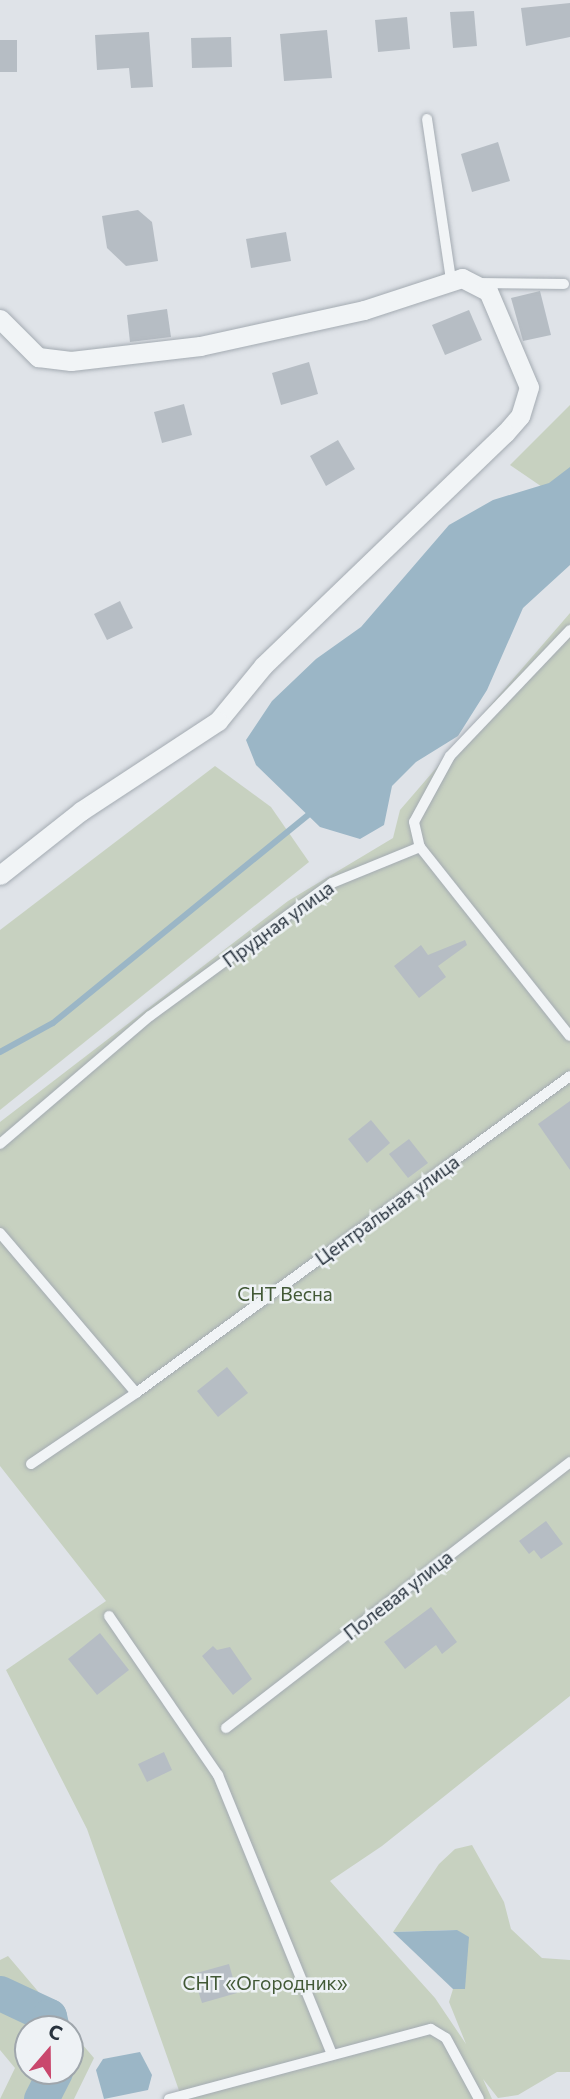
<!DOCTYPE html>
<meta charset="utf-8">
<style>
body{margin:0}
#map{position:relative;width:570px;height:2099px;overflow:hidden;background:#dfe3e8;font-family:Commissioner,sans-serif}
div>[style]{position:absolute}
[style*='--x']{left:calc(var(--x)*1px);top:calc(var(--y)*1px);width:calc(var(--w)*1px);rotate:calc(var(--a)*1deg)}
.green>*{inset:0;background:#c7d1c0}
.water>*{inset:0;background:#9bb6c6}
.stream>*{height:6px;margin:-3px;padding:0 3px;transform-origin:3px;border-radius:3px;background:#9bb6c6}
.river>*{height:35px;margin:-17.5px;padding:0 17.5px;transform-origin:17.5px;border-radius:17.5px;background:#9bb6c6}
.building>*{inset:0;background:#b6bdc4}
.roads{filter:drop-shadow(0 0 2px #a4abb2) drop-shadow(0 0 2px #a4abb2)}
.service>*{height:10px;margin:-5px;padding:0 5px;transform-origin:5px;border-radius:5px;background:#f1f4f6}
.minor>*{height:19px;margin:-9.5px;padding:0 9.5px;transform-origin:9.5px;border-radius:9.5px;background:#f1f4f6}
span{translate:-50% -50%;white-space:nowrap;text-align:center;line-height:1.15;-webkit-text-stroke:5px #eef2f5;paint-order:stroke}
.street-label{font-size:19px;color:#28333e}
.park-label{font-size:19px;color:#425936}
.north{position:absolute;left:14px;top:2015px;width:70px;height:70px;box-sizing:border-box;background:#eef2f5;border:2px solid #9fa6ac;border-radius:50%;rotate:20deg;font-size:19px;font-weight:700;line-height:28px;text-align:center;color:#28333e}
.north::after{content:'';display:block;margin:auto;width:24px;height:32px;background:#c9486d;clip-path:polygon(50% 0,100% 100%,50% 72%,0 100%)}
</style>
<div id="map">
<div class="green">
<div style="clip-path:polygon(570px 405px,570px 506px,510px 465px)"></div>
<div style="clip-path:polygon(570px 613px,570px 1696px,382px 1846px,330px 1881px,435px 1998px,466px 2044px,449px 2002px,453px 1989px,465px 1989px,457px 1930px,393px 1932px,439px 1864px,455px 1849px,472px 1845px,504px 1902px,511px 1929px,542px 1958px,570px 1960px,570px 2072px,557px 2072px,518px 2095px,498px 2098px,483px 2079px,492px 2099px,182px 2099px,87px 1829px,6px 1670px,106px 1601px,0 1466px,0 1122px,288px 901px,393px 838px,400px 810px)"></div>
<div style="clip-path:polygon(215px 766px,271px 807px,309px 862px,0 1110px,0 930px)"></div>
<div style="clip-path:polygon(8px 1956px,70px 2029px,28px 2029px,28px 2071px,70px 2071px,70px 2030px,94px 2058px,74px 2099px,0 2099px,15px 2068px,0 2050px,0 1960px)"></div>
</div>
<div class="water">
<div style="clip-path:polygon(570px 467px,570px 565px,523px 608px,487px 690px,458px 736px,416px 762px,392px 786px,384px 825px,360px 839px,320px 827px,256px 765px,246px 740px,272px 701px,316px 659px,361px 627px,449px 525px,493px 500px,549px 483px)"></div>
<div style="clip-path:polygon(457px 1930px,469px 1937px,465px 1989px,453px 1989px,393px 1932px)"></div>
<div style="clip-path:polygon(140px 2052px,152px 2075px,148px 2090px,104px 2099px,96px 2070px,103px 2059px)"></div>
</div>
<div class="stream">
<div style="--x:0;--y:1052;--w:60;--a:-28.7"></div>
<div style="--x:53;--y:1023;--w:329;--a:-39.2"></div>
</div>
<div class="river">
<div style="--x:0;--y:1993;--w:54;--a:25.1"></div>
<div style="--x:49;--y:2016;--w:13;--a:77"></div>
<div style="--x:41;--y:2099;--w:31;--a:-63"></div>
</div>
<div class="building">
<div style="clip-path:polygon(570px 3px,570px 37px,526px 46px,521px 8px)"></div>
<div style="clip-path:polygon(474px 11px,477px 46px,453px 48px,450px 12px)"></div>
<div style="clip-path:polygon(407px 17px,410px 49px,378px 52px,375px 20px)"></div>
<div style="clip-path:polygon(327px 30px,332px 78px,284px 81px,280px 34px)"></div>
<div style="clip-path:polygon(149px 32px,153px 87px,131px 88px,129px 68px,97px 70px,95px 35px)"></div>
<div style="clip-path:polygon(231px 37px,232px 67px,192px 68px,191px 38px)"></div>
<div style="clip-path:polygon(0 40px,17px 40px,17px 72px,0 72px)"></div>
<div style="clip-path:polygon(498px 142px,510px 181px,472px 192px,461px 154px)"></div>
<div style="clip-path:polygon(138px 210px,152px 222px,158px 261px,126px 266px,107px 248px,102px 216px)"></div>
<div style="clip-path:polygon(286px 232px,291px 261px,251px 268px,246px 239px)"></div>
<div style="clip-path:polygon(540px 291px,551px 335px,523px 341px,511px 298px)"></div>
<div style="clip-path:polygon(167px 309px,171px 337px,130px 342px,127px 315px)"></div>
<div style="clip-path:polygon(469px 310px,482px 340px,445px 355px,432px 325px)"></div>
<div style="clip-path:polygon(309px 362px,318px 394px,281px 405px,272px 373px)"></div>
<div style="clip-path:polygon(184px 404px,192px 435px,162px 443px,154px 412px)"></div>
<div style="clip-path:polygon(338px 440px,355px 469px,326px 486px,310px 456px)"></div>
<div style="clip-path:polygon(120px 601px,133px 628px,107px 640px,94px 614px)"></div>
<div style="clip-path:polygon(465px 940px,467px 945px,438px 966px,446px 977px,419px 998px,394px 966px,421px 945px,428px 955px)"></div>
<div style="clip-path:polygon(570px 1101px,570px 1170px,538px 1124px)"></div>
<div style="clip-path:polygon(371px 1120px,390px 1143px,367px 1163px,348px 1139px)"></div>
<div style="clip-path:polygon(409px 1139px,428px 1163px,408px 1178px,389px 1154px)"></div>
<div style="clip-path:polygon(227px 1367px,248px 1393px,218px 1417px,197px 1391px)"></div>
<div style="clip-path:polygon(546px 1521px,563px 1544px,541px 1559px,534px 1550px,529px 1554px,519px 1541px)"></div>
<div style="clip-path:polygon(431px 1607px,457px 1642px,442px 1654px,436px 1645px,405px 1669px,384px 1642px)"></div>
<div style="clip-path:polygon(100px 1633px,129px 1670px,97px 1695px,68px 1659px)"></div>
<div style="clip-path:polygon(213px 1646px,217px 1650px,230px 1647px,252px 1679px,233px 1695px,202px 1656px)"></div>
<div style="clip-path:polygon(164px 1752px,172px 1770px,147px 1782px,138px 1764px)"></div>
<div style="clip-path:polygon(229px 1964px,237px 1993px,202px 2003px,193px 1974px)"></div>
</div>
<div class="roads">
<div class="service">
<div style="--x:427;--y:119;--w:162;--a:81.5"></div>
<div style="--x:481;--y:283;--w:83;--a:0.7"></div>
<div style="--x:570;--y:630;--w:174;--a:133.6"></div>
<div style="--x:450;--y:756;--w:75;--a:118.6"></div>
<div style="--x:414;--y:822;--w:26;--a:77"></div>
<div style="--x:420;--y:847;--w:241;--a:51.6"></div>
<div style="--x:0;--y:1144;--w:197;--a:-40.5"></div>
<div style="--x:150;--y:1016;--w:225;--a:-36.2"></div>
<div style="--x:332;--y:883;--w:95;--a:-22.2"></div>
<div style="--x:0;--y:1233;--w:210;--a:49.6"></div>
<div style="--x:31;--y:1464;--w:127;--a:-34.1"></div>
<div style="--x:136;--y:1393;--w:537;--a:-36.14"></div>
<div style="--x:109;--y:1616;--w:193;--a:55.6"></div>
<div style="--x:218;--y:1775;--w:302;--a:67.8"></div>
<div style="--x:226;--y:1728;--w:435;--a:-37.7"></div>
<div style="--x:169;--y:2099;--w:271;--a:-15"></div>
<div style="--x:431;--y:2029;--w:17;--a:31"></div>
<div style="--x:446;--y:2038;--w:69;--a:61.6"></div>
</div>
<div class="minor">
<div style="--x:0;--y:319;--w:54;--a:45"></div>
<div style="--x:38;--y:357;--w:33;--a:7"></div>
<div style="--x:71;--y:361;--w:130;--a:-6.6"></div>
<div style="--x:200;--y:346;--w:168;--a:-12.4"></div>
<div style="--x:364;--y:310;--w:103;--a:-18.1"></div>
<div style="--x:462;--y:278;--w:29;--a:27"></div>
<div style="--x:488;--y:291;--w:104;--a:66.9"></div>
<div style="--x:529;--y:387;--w:30;--a:107"></div>
<div style="--x:520;--y:416;--w:23;--a:131"></div>
<div style="--x:505;--y:433;--w:336;--a:136.1"></div>
<div style="--x:263;--y:666;--w:71;--a:129.3"></div>
<div style="--x:218;--y:721;--w:164;--a:146.7"></div>
<div style="--x:81;--y:811;--w:103;--a:141.7"></div>
</div>
</div>
<div class="street-label">
<span style="left:278px;top:924px;rotate:-36deg">Прудная улица</span>
<span style="left:387px;top:1210px;rotate:-36deg">Центральная улица</span>
<span style="left:398px;top:1595px;rotate:-38deg">Полевая улица</span>
</div>
<div class="park-label">
<span style="left:285px;top:1294px">СНТ Весна</span>
<span style="left:265px;top:1983px">СНТ «Огородник»</span>
</div>
<div class="north">С</div>
</div>
